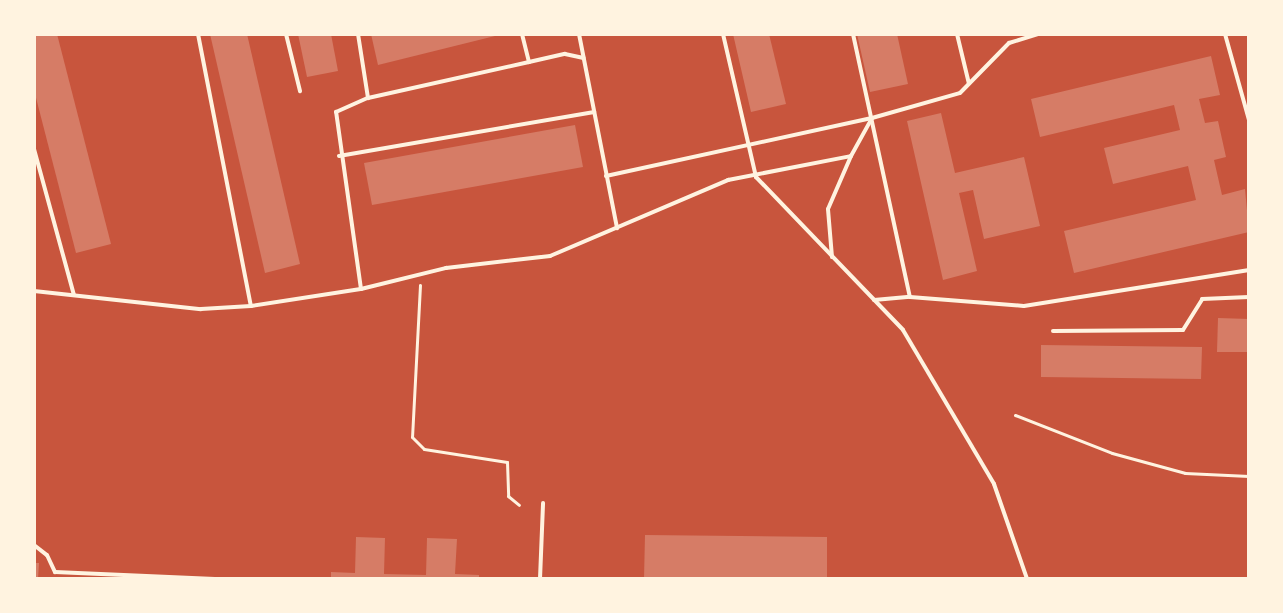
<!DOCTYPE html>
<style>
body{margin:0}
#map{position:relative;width:1283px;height:613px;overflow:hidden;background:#c8553d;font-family:Commissioner,sans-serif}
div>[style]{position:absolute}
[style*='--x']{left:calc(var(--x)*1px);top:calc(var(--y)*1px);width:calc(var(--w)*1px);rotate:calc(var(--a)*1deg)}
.building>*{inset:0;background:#d67c66}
.path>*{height:3px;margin:-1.5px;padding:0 1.5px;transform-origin:1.5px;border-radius:1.5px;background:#fff3e0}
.service>*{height:4px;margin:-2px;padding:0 2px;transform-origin:2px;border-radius:2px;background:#fff3e0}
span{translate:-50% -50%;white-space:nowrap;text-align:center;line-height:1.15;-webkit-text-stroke:8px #fff3e0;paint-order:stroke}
.frame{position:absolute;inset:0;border:36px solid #fff3e0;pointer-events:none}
</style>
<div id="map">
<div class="building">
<div style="clip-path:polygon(34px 34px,57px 34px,111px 244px,76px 253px,34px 90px)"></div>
<div style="clip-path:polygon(210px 34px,247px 34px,300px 264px,265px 273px)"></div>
<div style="clip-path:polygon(298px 34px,331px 34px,338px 71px,307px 77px)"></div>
<div style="clip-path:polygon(371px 34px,499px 34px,499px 35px,378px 65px)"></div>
<div style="clip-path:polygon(733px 34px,769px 34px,786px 104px,751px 112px)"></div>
<div style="clip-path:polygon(857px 34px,897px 34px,908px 84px,870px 92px)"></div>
<div style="clip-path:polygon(1211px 56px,1220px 95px,1199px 99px,1205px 123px,1218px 121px,1226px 157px,1214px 160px,1222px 195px,1245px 189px,1249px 232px,1074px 273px,1064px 231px,1196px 200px,1188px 166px,1113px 184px,1104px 148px,1180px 130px,1174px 105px,1040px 137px,1031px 99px)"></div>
<div style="clip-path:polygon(941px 113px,955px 173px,1024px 157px,1040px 226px,984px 239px,973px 190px,959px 193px,977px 271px,943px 280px,907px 121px)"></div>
<div style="clip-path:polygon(575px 125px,583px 167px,372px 205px,364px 163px)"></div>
<div style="clip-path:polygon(1218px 318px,1249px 319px,1249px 352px,1217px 352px)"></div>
<div style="clip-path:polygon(1041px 345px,1202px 347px,1201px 379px,1041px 377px)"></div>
<div style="clip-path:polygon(645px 535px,827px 537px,827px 579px,644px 579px)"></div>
<div style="clip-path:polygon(356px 537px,385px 538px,384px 574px,426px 575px,427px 538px,457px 539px,455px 574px,479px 575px,479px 579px,331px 579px,331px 572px,355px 573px)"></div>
<div style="clip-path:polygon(34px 563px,39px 563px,38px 579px,34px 579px)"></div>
</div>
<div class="path">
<div style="--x:420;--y:285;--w:152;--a:93"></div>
<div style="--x:412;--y:437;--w:17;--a:45"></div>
<div style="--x:424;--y:449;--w:84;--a:8.9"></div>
<div style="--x:507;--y:462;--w:34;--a:88"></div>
<div style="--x:508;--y:496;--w:14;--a:39"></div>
<div style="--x:1015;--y:415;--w:104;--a:21.4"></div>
<div style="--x:1112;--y:453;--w:76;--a:15.3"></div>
<div style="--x:1185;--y:473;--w:64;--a:2.7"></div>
</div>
<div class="service">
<div style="--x:198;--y:34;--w:277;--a:79"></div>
<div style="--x:286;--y:34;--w:59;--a:76.2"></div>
<div style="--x:358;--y:34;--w:65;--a:81.1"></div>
<div style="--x:522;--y:34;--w:29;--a:76"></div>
<div style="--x:579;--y:34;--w:198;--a:78.9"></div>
<div style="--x:723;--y:34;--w:147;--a:77"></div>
<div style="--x:756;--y:177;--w:212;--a:46.1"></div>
<div style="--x:903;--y:330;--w:179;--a:59.4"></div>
<div style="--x:994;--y:484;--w:101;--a:70.8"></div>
<div style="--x:853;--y:34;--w:269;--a:77.8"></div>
<div style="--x:957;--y:34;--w:51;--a:76.5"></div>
<div style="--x:1225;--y:34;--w:89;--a:74.4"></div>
<div style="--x:34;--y:149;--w:151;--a:74.7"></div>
<div style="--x:339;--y:156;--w:259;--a:-9.8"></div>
<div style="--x:606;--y:176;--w:272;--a:-12.3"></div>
<div style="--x:832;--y:257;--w:48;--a:-94.8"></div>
<div style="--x:828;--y:209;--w:58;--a:-66.5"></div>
<div style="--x:361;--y:289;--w:179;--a:-98"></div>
<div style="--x:336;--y:112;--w:35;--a:-24"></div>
<div style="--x:368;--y:98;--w:165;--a:-12.6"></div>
<div style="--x:529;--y:62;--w:37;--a:-13"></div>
<div style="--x:565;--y:54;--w:19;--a:12"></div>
<div style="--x:34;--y:291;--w:168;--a:6.2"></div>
<div style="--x:201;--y:309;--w:50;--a:-3.4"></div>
<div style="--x:251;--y:306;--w:111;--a:-8.8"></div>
<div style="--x:361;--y:289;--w:88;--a:-13.9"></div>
<div style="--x:446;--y:268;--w:105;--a:-6.6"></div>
<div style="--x:550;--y:256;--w:194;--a:-23.1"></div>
<div style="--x:728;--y:180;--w:125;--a:-11"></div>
<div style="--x:851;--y:156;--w:43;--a:-61.1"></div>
<div style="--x:872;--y:118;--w:91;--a:-15.9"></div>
<div style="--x:960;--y:93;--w:70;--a:-45.6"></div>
<div style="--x:1009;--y:43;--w:31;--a:-17"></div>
<div style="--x:874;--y:300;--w:36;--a:-5"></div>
<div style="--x:910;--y:297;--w:114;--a:4.5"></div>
<div style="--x:1024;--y:306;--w:228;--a:-9.1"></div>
<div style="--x:1053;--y:331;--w:130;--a:-0.4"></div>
<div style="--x:1183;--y:330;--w:36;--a:-58"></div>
<div style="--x:1202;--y:299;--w:47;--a:-2.4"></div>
<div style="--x:34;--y:545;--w:16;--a:38"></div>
<div style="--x:47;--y:555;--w:19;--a:65"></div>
<div style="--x:55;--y:572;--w:160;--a:2.5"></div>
<div style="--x:540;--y:579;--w:76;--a:-87.7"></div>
</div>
<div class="frame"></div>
</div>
